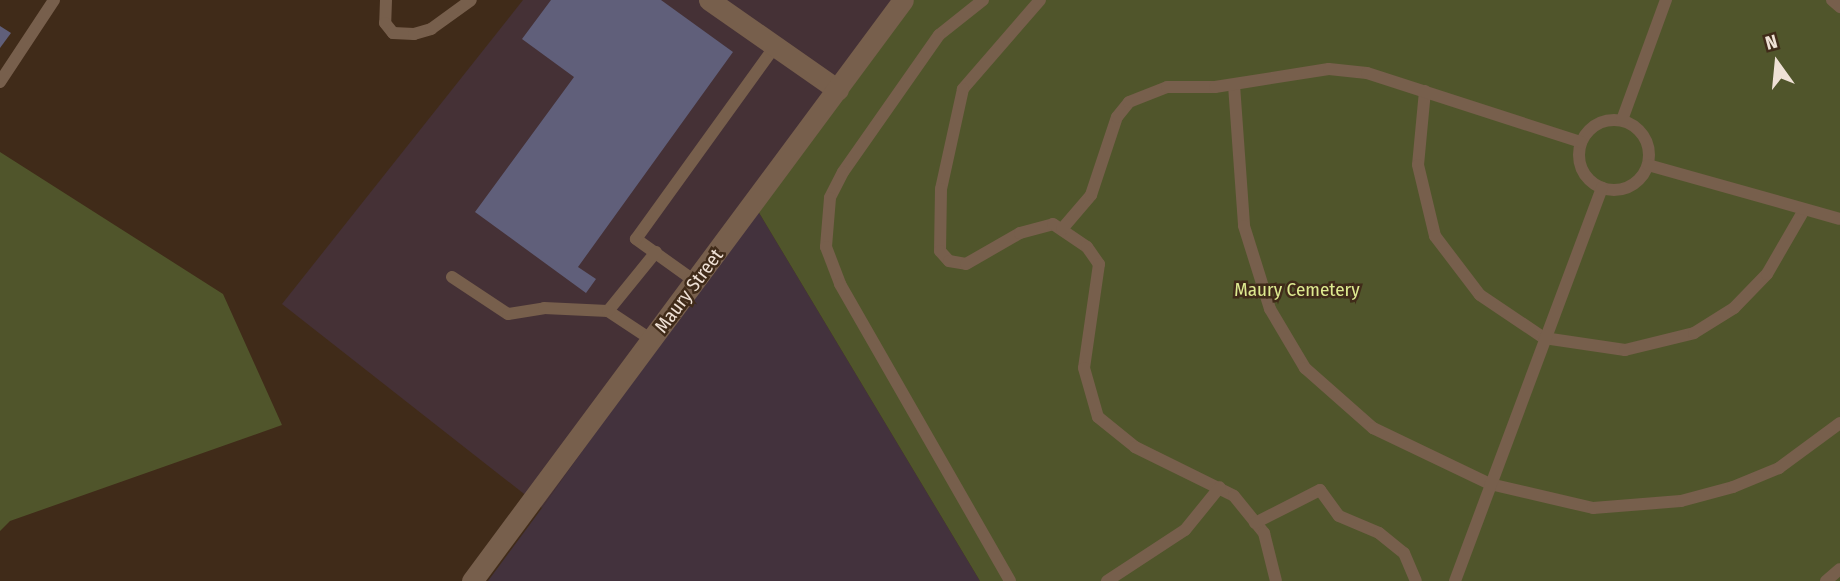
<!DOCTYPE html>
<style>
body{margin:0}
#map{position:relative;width:1840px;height:581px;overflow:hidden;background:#402b19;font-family:"Fira Sans Condensed",sans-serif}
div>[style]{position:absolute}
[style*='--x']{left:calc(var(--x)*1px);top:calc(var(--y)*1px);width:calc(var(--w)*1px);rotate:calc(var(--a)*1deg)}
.commercial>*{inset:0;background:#453136}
.industrial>*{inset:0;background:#43323d}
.green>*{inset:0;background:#50552b}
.building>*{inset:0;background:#605f7a}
.service>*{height:12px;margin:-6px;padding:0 6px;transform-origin:6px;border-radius:6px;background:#775f4c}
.service>.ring{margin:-6px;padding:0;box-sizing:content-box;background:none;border:12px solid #775f4c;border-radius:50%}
.minor>*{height:21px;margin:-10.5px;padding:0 10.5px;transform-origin:10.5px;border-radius:10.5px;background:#775f4c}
.tertiary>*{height:21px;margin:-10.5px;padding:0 10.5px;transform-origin:10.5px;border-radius:10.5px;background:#775f4c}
span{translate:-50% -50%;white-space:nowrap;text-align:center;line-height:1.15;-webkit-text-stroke:5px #402b19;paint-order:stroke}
.park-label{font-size:19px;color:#deea90}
.street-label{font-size:19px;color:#efe1d6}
.north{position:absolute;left:1742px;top:28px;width:70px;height:70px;-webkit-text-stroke:5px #402b19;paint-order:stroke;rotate:345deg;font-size:19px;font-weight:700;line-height:28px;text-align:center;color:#efe1d6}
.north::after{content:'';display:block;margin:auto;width:24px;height:32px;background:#efe1d6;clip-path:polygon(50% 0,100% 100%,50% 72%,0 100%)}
</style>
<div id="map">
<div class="commercial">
<div style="clip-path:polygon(523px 0,905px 0,542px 508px,282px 304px)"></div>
</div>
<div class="industrial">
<div style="clip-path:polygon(755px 206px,980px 581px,488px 581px,542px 508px)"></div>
</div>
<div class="green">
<div style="clip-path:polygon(905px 0,1840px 0,1840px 581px,980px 581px,755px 206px)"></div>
<div style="clip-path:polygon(0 152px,223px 294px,282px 425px,10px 521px,0 531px)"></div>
</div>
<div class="building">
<div style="clip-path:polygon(551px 0,661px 0,733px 52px,578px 267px,596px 279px,586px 293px,475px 212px,574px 77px,522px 39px)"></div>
<div style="clip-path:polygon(0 26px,11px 33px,0 48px)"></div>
</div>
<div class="service">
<div style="--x:386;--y:0;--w:23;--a:92"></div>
<div style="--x:385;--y:23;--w:13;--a:51"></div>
<div style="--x:393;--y:33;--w:21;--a:3"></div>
<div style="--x:414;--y:34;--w:18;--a:-16"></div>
<div style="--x:431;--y:29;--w:49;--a:-35.9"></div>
<div style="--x:983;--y:0;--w:56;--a:141.5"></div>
<div style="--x:939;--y:35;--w:167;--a:125"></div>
<div style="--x:843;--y:172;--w:29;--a:117"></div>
<div style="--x:830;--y:198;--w:49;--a:94.7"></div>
<div style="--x:826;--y:247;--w:40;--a:69"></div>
<div style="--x:840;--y:284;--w:342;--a:60.2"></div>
<div style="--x:1040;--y:0;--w:118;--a:130.9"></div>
<div style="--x:963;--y:89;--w:102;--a:102.4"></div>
<div style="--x:941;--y:189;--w:62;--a:90.9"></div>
<div style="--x:940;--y:251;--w:13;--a:48"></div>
<div style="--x:949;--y:261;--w:17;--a:10"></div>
<div style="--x:966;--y:264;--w:62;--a:-29.9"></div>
<div style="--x:1020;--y:233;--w:34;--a:-15"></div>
<div style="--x:1053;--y:224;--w:41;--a:34.1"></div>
<div style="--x:1087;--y:247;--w:21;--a:55"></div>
<div style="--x:1099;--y:264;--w:105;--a:98.2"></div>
<div style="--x:1084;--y:368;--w:51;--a:74.1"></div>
<div style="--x:1098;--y:417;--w:48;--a:39"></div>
<div style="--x:1135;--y:447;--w:110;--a:26.3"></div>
<div style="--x:1234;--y:496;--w:48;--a:51"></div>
<div style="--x:1264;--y:533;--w:49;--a:76"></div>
<div style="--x:1832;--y:0;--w:11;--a:41"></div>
<div style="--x:0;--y:82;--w:98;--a:-56.6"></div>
<div style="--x:1234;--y:85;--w:141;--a:85.9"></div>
<div style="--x:1244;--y:226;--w:87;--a:72.6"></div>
<div style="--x:1270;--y:309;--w:69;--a:59.3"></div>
<div style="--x:1305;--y:368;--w:91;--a:41.4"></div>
<div style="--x:1373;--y:428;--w:130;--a:25.6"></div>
<div style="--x:1490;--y:484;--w:106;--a:13.1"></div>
<div style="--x:1593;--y:508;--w:88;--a:-4.5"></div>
<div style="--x:1681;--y:501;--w:54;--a:-15.1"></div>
<div style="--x:1733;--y:487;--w:50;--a:-22.4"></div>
<div style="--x:1779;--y:468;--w:76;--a:-36.4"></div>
<div style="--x:1425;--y:91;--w:74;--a:95.4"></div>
<div style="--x:1418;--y:165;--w:73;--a:76.5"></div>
<div style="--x:1435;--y:236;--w:74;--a:52.7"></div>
<div style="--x:1480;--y:295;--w:77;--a:33.9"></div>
<div style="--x:1544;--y:338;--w:82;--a:8.4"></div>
<div style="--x:1625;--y:350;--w:71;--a:-13.8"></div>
<div style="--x:1694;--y:333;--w:47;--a:-32"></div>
<div style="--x:1734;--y:308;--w:47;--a:-45.9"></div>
<div style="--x:1767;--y:274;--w:74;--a:-60"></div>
<div class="ring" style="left:1579px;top:120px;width:58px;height:58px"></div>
<div style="--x:1622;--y:120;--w:128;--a:-69.9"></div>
<div style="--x:1648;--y:165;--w:199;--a:15.7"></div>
<div style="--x:1062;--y:229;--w:45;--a:-49.5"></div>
<div style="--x:1091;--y:195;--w:82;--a:-71.6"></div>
<div style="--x:1117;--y:117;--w:19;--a:-51"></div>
<div style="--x:1129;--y:102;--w:41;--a:-21.5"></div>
<div style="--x:1167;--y:87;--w:48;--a:0"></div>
<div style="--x:1215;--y:87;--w:115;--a:-9"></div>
<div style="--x:1329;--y:69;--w:38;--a:6"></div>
<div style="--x:1367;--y:73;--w:225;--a:17.9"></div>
<div style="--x:452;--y:277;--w:67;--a:33.5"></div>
<div style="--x:508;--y:314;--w:36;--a:-9"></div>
<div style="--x:544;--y:308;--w:64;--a:2.7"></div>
<div style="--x:608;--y:311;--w:53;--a:33.4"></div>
<div style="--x:696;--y:282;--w:74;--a:-144.4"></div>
<div style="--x:636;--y:239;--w:238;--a:-54.2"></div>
<div style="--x:608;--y:311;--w:76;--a:-50.9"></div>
<div style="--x:1255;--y:523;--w:73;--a:-26.9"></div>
<div style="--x:1320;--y:490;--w:32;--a:54"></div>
<div style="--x:1339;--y:516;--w:43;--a:23"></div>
<div style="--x:1379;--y:533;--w:32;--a:39"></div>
<div style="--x:1404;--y:553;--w:30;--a:67"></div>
<div style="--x:1107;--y:581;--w:93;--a:-33.2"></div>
<div style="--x:1185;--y:530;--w:55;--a:-50.9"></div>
<div style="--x:1455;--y:581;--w:420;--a:-69.5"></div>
<div style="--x:1826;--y:581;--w:18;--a:-41"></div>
</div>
<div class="minor">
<div style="--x:709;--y:0;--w:157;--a:34.9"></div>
</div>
<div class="tertiary">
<div style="--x:472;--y:581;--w:723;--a:-53.43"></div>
</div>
<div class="park-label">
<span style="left:1297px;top:290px">Maury Cemetery</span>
</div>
<div class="street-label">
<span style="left:689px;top:291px;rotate:-53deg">Maury Street</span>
</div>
<div class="north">N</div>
</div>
